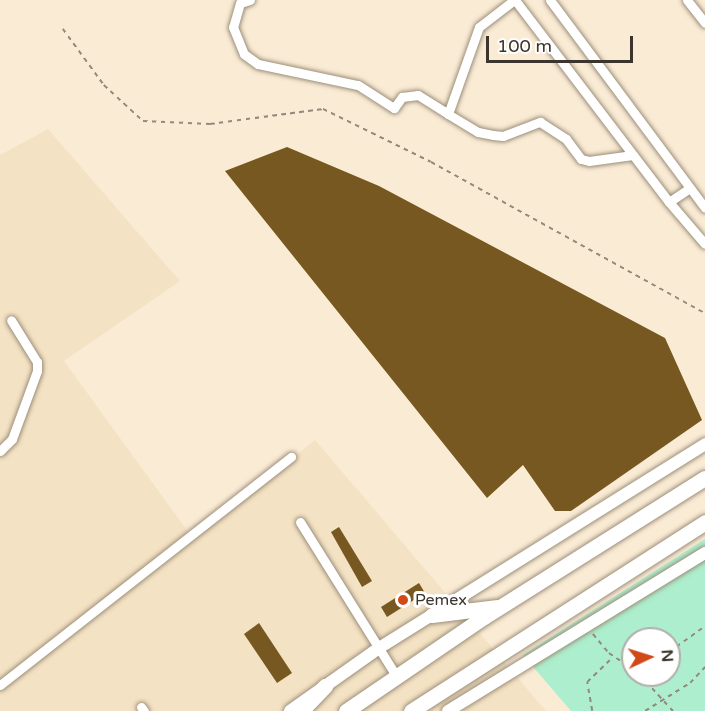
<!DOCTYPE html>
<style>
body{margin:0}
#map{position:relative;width:705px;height:711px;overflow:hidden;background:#faebd5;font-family:"Varela Round",sans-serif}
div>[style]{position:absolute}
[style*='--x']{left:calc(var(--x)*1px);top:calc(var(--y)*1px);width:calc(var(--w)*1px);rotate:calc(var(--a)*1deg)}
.built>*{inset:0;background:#f4e2c4}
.green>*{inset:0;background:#aceecd}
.building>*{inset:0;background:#765820}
.path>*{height:1.5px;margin-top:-0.75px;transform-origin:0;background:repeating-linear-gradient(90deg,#948a7c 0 4.5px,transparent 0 9px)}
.roads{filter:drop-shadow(0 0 2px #9c8f7a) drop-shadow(0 0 2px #9c8f7a)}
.minor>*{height:9px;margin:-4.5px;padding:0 4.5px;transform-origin:4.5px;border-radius:4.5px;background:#fff}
.major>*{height:12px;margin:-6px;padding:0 6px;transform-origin:6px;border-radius:6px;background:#fff}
.highway>*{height:15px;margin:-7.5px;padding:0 7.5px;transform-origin:7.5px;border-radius:7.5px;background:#fff}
.dots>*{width:16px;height:16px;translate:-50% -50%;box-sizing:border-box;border:3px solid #fff;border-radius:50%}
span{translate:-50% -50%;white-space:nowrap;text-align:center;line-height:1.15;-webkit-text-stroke:6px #fff;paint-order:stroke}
.poi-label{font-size:16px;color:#3b352d}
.left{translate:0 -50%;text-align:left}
.north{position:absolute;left:621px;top:627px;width:60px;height:60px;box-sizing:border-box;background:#fff;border:2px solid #b1aeab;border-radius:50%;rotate:86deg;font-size:16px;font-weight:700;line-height:24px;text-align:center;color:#3b352d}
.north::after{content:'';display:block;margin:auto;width:21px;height:27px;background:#d04917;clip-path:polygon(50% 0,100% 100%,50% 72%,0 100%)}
.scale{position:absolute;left:486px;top:36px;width:147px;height:27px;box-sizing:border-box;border:3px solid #3b352d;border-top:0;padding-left:8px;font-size:18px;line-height:21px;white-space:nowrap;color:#3b352d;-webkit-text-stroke:4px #fff;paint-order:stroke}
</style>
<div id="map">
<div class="built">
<div style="clip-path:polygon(48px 129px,180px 281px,64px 361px,194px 540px,315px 440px,546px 711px,0 711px,0 155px)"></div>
</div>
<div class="green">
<div style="clip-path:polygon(evenodd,705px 539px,705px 711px,571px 711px,523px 655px,705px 539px,633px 639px,669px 639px,669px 675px,633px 675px,633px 639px)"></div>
</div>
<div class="building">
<div style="clip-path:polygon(287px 147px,379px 186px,665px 338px,702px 420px,571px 511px,555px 511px,523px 465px,487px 498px,225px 171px)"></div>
<div style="clip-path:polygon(339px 527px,372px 581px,362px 587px,331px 532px)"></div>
<div style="clip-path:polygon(419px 583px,425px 593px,387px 617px,381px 607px)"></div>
<div style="clip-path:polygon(259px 623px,292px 673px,277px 683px,244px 634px)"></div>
</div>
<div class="path">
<div style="--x:63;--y:29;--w:69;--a:53.8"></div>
<div style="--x:104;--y:85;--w:53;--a:42.7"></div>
<div style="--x:143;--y:121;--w:67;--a:2.6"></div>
<div style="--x:210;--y:124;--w:114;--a:-7.6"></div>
<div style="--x:323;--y:109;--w:120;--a:26.1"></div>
<div style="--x:431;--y:162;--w:313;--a:28.9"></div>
<div style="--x:593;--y:634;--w:25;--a:50"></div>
<div style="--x:609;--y:653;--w:29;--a:34"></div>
<div style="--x:669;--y:652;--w:44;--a:-35.8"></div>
<div style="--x:640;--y:675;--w:49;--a:47.5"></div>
<div style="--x:592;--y:711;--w:29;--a:-100"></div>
<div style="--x:587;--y:682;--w:36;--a:-44"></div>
<div style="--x:645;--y:711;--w:53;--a:-31.9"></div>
<div style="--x:690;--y:683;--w:22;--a:-47"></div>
</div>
<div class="roads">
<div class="minor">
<div style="--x:250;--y:0;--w:10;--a:163"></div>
<div style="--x:240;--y:3;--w:25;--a:106"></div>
<div style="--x:233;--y:27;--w:29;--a:68"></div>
<div style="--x:244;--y:54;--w:17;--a:36"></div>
<div style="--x:258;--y:64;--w:102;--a:11.9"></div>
<div style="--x:358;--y:85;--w:43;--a:32.6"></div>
<div style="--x:394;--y:108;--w:14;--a:-54"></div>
<div style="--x:402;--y:97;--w:16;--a:-7"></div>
<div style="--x:418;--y:95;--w:36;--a:32"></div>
<div style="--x:448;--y:114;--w:92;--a:-70.4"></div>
<div style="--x:479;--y:27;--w:44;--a:-37.6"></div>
<div style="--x:515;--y:0;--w:254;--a:52.7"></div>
<div style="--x:669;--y:202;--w:25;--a:-34"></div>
<div style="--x:550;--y:0;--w:259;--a:53.3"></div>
<div style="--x:687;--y:0;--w:29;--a:52"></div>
<div style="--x:448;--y:114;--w:35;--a:31"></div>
<div style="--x:478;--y:132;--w:15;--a:11"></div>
<div style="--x:493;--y:135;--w:10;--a:6"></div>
<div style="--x:503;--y:136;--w:40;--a:-21"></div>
<div style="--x:540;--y:122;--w:31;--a:33"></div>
<div style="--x:566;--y:139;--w:25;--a:53"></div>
<div style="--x:581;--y:159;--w:8;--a:14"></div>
<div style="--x:589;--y:161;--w:44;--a:-7.8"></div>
<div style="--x:669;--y:202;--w:55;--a:49.4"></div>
<div style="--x:0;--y:451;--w:17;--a:-45"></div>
<div style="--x:12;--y:439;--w:72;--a:-69.8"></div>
<div style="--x:37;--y:371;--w:9;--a:-90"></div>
<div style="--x:37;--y:362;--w:49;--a:-121.8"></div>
<div style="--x:300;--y:522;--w:183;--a:58"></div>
<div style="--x:0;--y:685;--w:370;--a:-38.1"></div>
<div style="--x:141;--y:707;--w:5;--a:53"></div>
</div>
<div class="major">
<div style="--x:290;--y:711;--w:109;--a:-35.3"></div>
<div style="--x:379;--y:648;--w:385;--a:-32"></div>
<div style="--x:448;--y:711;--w:302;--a:-31.6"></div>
</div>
<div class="highway">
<div style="--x:432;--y:615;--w:64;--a:-7.1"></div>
<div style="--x:301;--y:711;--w:35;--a:-46"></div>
<div style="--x:346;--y:711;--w:167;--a:-34.3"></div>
<div style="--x:484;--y:617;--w:261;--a:-32.2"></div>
<div style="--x:411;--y:711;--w:350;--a:-32.7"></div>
</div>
</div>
<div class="dots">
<div style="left:403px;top:600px;background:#d04917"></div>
</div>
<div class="poi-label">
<span class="left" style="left:415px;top:600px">Pemex</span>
</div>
<div class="north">N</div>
<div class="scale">100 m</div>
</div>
